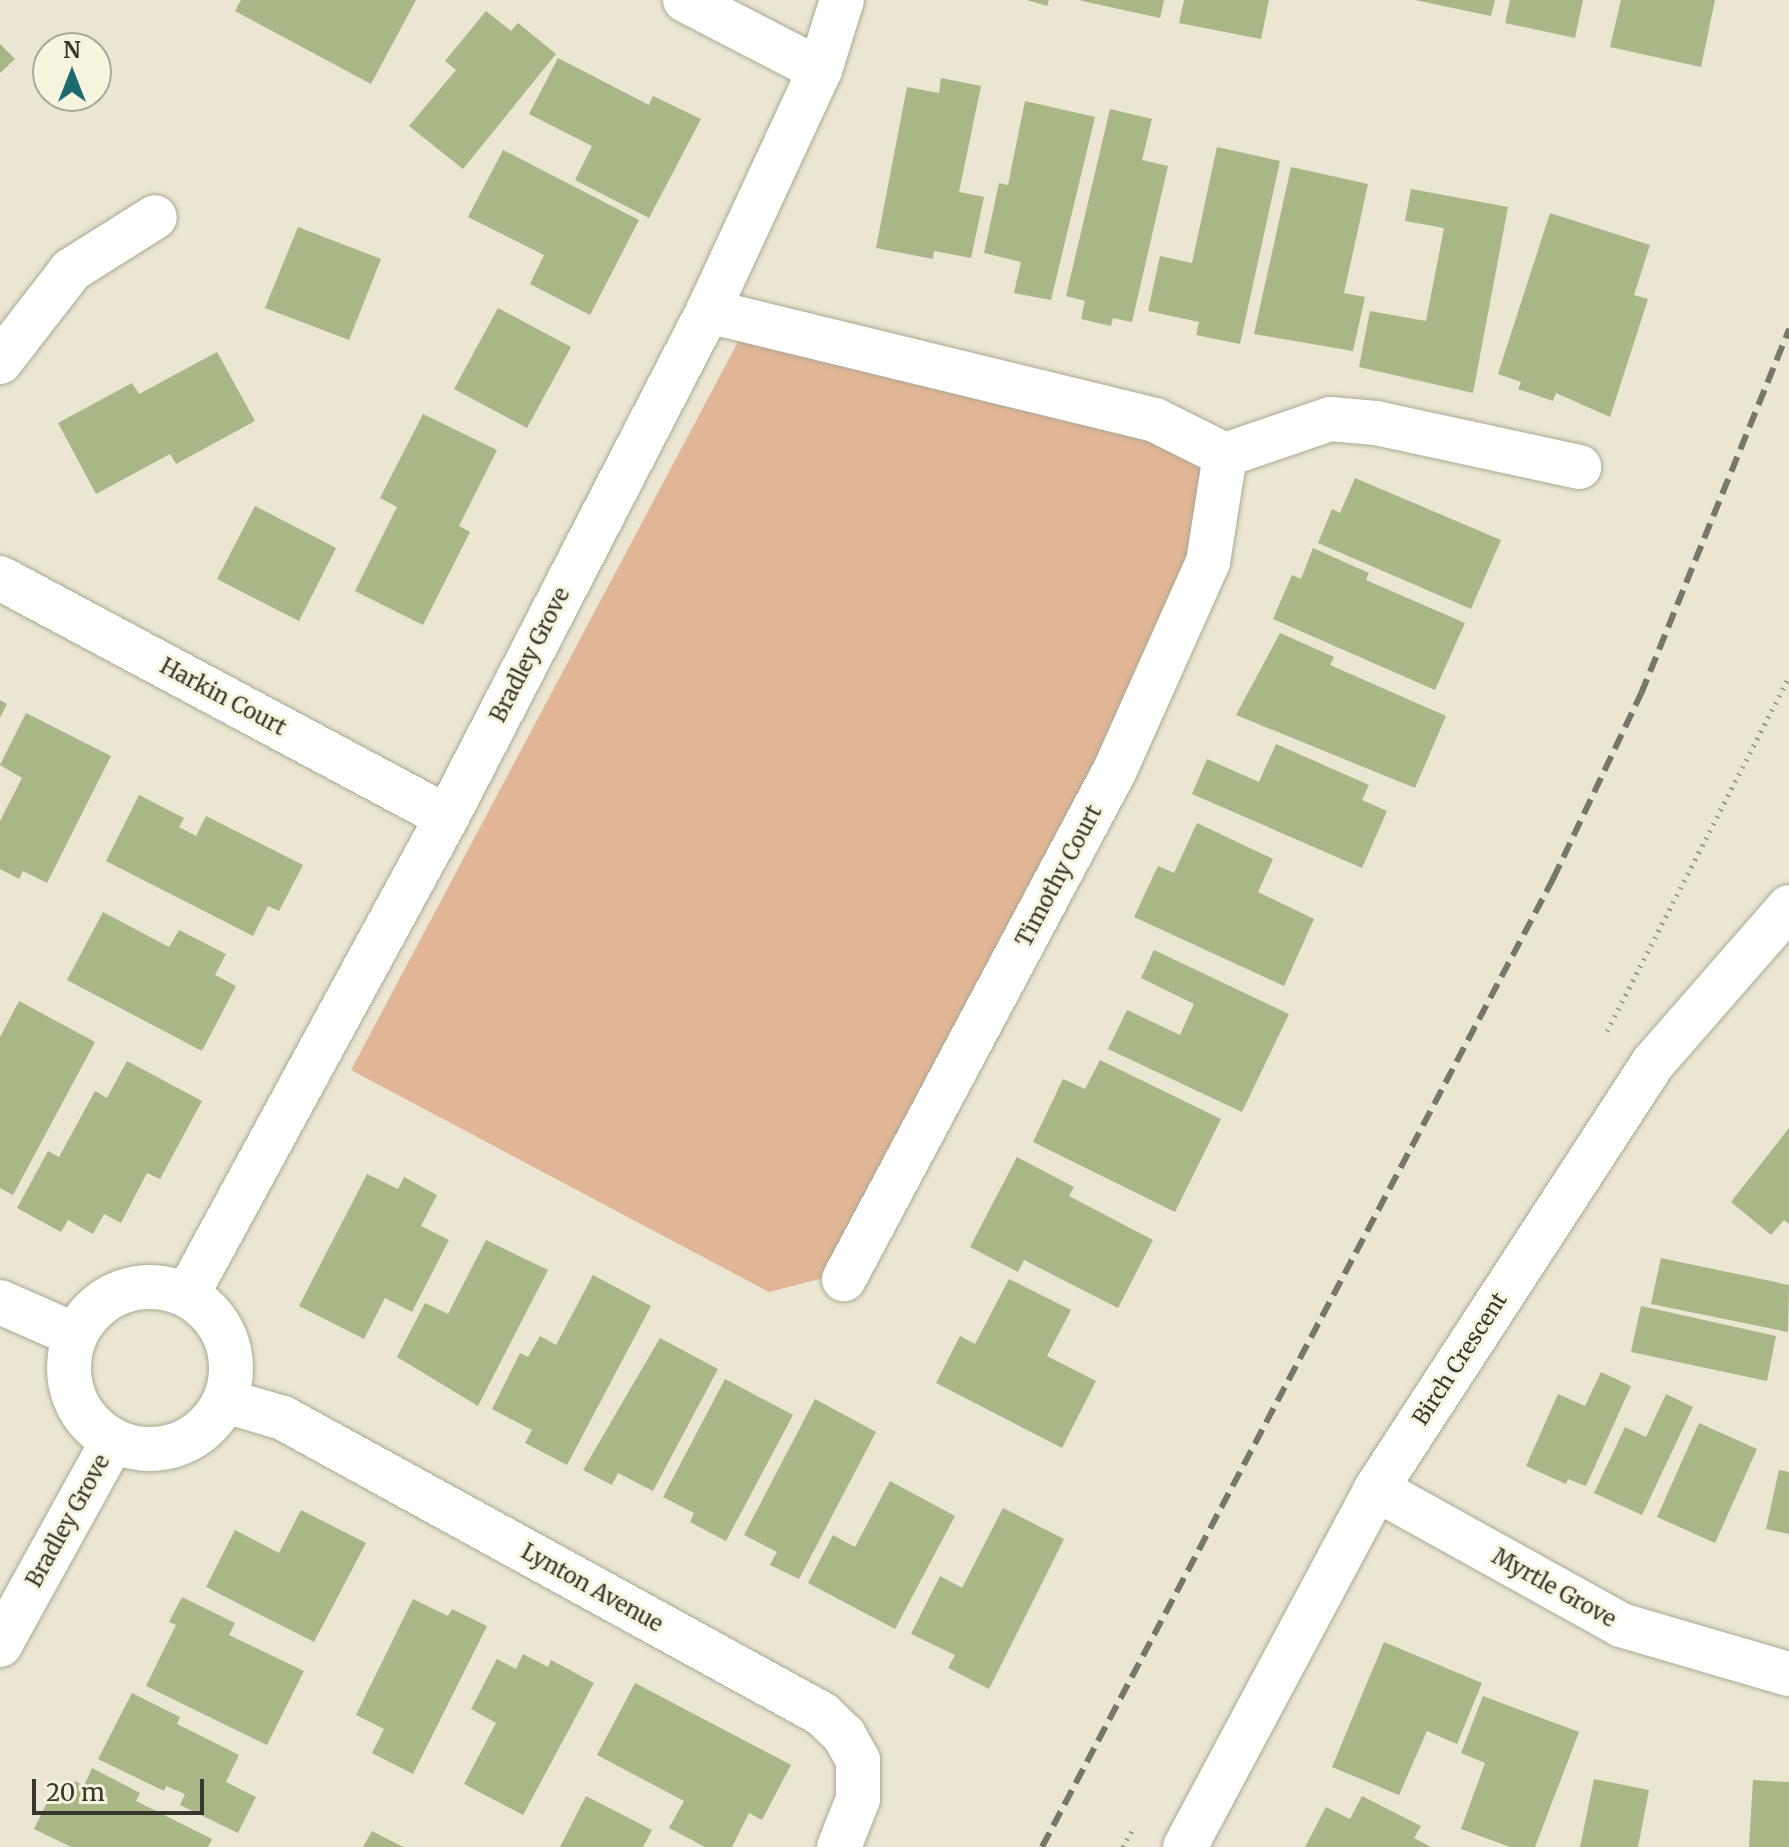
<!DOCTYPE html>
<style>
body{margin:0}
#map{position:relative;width:1789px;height:1847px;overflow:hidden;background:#eae6d1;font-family:Merriweather,serif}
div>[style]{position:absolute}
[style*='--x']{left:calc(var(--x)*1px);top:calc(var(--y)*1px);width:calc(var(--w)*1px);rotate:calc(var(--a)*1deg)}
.green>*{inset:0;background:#e1b696}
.building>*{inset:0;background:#a9b685}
.path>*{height:5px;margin-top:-2.5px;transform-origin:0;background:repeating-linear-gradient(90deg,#a09d8e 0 2px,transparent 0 8px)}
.roads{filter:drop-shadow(0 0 2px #aca894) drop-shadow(0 0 2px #aca894)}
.street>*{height:44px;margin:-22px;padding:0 22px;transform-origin:22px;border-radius:22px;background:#fff}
.secondary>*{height:44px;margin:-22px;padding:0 22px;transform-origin:22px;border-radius:22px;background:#fff}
.secondary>.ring{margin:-22px;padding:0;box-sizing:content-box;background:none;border:44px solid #fff;border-radius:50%}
.rail>*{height:6px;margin-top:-3px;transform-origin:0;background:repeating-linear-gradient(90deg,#787669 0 16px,transparent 0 24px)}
span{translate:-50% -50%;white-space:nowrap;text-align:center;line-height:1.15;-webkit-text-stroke:6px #f7f4de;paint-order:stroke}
.street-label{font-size:22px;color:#38372f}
.north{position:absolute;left:32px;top:32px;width:80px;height:80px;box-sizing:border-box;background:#f7f4de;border:2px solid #aba898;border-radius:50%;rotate:0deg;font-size:22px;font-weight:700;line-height:32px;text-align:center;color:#38372f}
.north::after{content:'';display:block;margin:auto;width:28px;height:36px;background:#1d6a70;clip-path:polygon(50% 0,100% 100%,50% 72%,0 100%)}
.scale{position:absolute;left:32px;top:1779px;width:172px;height:36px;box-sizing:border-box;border:4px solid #38372f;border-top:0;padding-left:10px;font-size:24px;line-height:28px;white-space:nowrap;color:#38372f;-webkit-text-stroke:6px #f7f4de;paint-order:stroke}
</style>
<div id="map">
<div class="green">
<div style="clip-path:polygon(739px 340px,1149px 433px,1211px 460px,1194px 558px,1110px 750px,835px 1275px,769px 1292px,351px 1070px)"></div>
</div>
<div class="building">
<div style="clip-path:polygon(241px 0,416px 0,371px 84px,235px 11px)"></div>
<div style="clip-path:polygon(1027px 0,1049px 0,1047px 6px)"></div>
<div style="clip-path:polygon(1078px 0,1164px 0,1160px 18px)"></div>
<div style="clip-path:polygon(1184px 0,1269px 0,1261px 39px,1179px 23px)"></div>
<div style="clip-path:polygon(1415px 0,1495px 0,1491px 16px)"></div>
<div style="clip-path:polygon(1510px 0,1583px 0,1575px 38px,1505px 23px)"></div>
<div style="clip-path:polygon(1621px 0,1715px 0,1701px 67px,1610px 47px)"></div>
<div style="clip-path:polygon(486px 11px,511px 31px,518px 23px,556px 54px,463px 169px,409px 126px,456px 70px,445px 61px)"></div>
<div style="clip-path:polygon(0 44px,15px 59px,0 73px)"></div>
<div style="clip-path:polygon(558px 58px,649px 105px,653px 96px,701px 119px,649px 218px,575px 180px,592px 146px,529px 114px)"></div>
<div style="clip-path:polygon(941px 78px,981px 86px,959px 192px,984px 197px,971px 258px,934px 251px,933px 259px,876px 248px,907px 87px,939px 93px)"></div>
<div style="clip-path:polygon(1025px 101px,1095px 117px,1051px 300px,1014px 293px,1021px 262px,984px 253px,999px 183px,1008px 185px)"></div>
<div style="clip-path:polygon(1110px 109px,1152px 119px,1142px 160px,1168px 166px,1132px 322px,1113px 318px,1111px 326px,1081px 319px,1085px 301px,1066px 296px)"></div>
<div style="clip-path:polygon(1217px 147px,1280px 161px,1240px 344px,1196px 335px,1199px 322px,1148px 311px,1160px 256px,1192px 263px)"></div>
<div style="clip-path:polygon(503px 150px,639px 220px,590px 315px,530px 284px,544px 255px,468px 217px)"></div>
<div style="clip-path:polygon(1291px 167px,1368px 184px,1344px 293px,1365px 297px,1353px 351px,1254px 334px)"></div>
<div style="clip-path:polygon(1411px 189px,1508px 207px,1473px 393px,1359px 367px,1370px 311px,1426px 321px,1444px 228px,1405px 221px)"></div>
<div style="clip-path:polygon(1550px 213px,1650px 245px,1634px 295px,1648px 299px,1610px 417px,1556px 393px,1553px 401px,1518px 389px,1521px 382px,1498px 374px)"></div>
<div style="clip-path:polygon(298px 227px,381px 259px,349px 340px,265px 308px)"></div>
<div style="clip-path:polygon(498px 308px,571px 347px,527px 428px,454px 389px)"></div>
<div style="clip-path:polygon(217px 352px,255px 421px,176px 464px,170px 454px,96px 494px,58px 423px,132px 383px,139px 394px)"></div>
<div style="clip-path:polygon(423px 414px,497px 450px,459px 526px,470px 532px,423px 625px,355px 591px,397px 507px,380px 498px)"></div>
<div style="clip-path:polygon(1355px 478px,1501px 540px,1471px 609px,1318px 543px,1332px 509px,1340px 513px)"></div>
<div style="clip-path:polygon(255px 506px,336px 548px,299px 621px,217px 579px)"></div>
<div style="clip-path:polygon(1313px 548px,1369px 573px,1366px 580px,1465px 623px,1435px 690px,1273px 619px,1292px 575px,1301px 579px)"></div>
<div style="clip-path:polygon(1280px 633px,1334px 657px,1330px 665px,1446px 716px,1415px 788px,1236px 715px)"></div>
<div style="clip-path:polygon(0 700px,7px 704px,0 718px)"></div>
<div style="clip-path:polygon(26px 713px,111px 756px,47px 883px,23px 871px,19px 879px,0 869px,0 821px,22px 778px,0 765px)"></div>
<div style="clip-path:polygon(1276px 744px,1369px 785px,1362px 800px,1387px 811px,1362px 868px,1192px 794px,1207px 759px,1259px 782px)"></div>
<div style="clip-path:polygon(139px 795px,184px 818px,179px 827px,196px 836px,206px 816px,303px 865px,279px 911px,268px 906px,253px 936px,106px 861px)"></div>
<div style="clip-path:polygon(1197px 823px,1273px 859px,1258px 892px,1314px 919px,1284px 986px,1134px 917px,1158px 866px,1174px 873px)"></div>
<div style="clip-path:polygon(103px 912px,169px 947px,179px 930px,226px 954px,215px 975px,236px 986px,202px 1051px,67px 980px)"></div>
<div style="clip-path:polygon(1154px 950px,1289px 1014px,1242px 1112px,1108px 1049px,1127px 1010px,1180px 1035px,1194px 1004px,1141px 978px)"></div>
<div style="clip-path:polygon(19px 1001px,95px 1042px,13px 1195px,0 1188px,0 1037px)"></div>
<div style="clip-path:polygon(1100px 1060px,1221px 1119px,1175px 1212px,1033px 1142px,1063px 1079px,1085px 1089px)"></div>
<div style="clip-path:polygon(127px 1061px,202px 1101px,160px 1179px,147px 1173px,121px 1223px,104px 1214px,93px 1234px,68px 1220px,61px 1232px,17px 1208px,48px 1151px,59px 1157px,95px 1091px,107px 1098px)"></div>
<div style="clip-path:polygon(1789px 1128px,1789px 1224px,1784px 1220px,1771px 1235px,1731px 1202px)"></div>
<div style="clip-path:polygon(1017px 1157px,1074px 1187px,1069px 1196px,1153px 1240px,1118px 1308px,1024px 1260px,1018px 1272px,970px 1247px)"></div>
<div style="clip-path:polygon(367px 1174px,398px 1189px,404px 1177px,437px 1195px,421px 1226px,449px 1240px,412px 1312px,385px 1298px,364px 1339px,299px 1306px)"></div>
<div style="clip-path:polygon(486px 1240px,548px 1270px,478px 1406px,397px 1357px,425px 1303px,448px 1314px)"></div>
<div style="clip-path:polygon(1661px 1258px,1789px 1285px,1788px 1332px,1651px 1304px)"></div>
<div style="clip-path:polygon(593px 1275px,651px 1306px,567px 1465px,525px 1443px,532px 1430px,492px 1409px,520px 1353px,528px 1357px,540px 1336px,556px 1345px)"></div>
<div style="clip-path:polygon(1009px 1279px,1071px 1310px,1047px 1356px,1096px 1381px,1062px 1448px,936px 1383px,960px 1336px,975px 1344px)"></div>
<div style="clip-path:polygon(1641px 1306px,1776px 1336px,1767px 1381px,1631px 1352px)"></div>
<div style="clip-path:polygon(660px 1338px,718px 1369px,653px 1491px,618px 1473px,612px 1485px,583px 1470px)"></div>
<div style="clip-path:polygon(1601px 1372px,1631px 1386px,1586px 1486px,1568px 1479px,1566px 1484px,1526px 1466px,1558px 1394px,1585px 1406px)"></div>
<div style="clip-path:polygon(725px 1379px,793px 1415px,726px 1541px,690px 1522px,694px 1513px,663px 1497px)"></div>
<div style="clip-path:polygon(1666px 1394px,1693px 1407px,1642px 1515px,1594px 1493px,1625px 1427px,1646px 1437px)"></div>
<div style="clip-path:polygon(815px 1399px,876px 1432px,799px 1579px,770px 1565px,777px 1552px,744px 1535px)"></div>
<div style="clip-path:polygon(1699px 1423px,1757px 1449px,1715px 1543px,1657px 1517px)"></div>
<div style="clip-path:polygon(1779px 1470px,1789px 1472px,1789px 1534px,1766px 1529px)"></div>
<div style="clip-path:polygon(890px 1481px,955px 1516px,895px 1629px,808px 1583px,833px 1535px,855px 1547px)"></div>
<div style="clip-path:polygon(1003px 1508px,1064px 1539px,989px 1689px,948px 1668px,955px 1655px,911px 1634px,940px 1576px,962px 1588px)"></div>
<div style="clip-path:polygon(301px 1510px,366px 1543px,314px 1642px,206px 1587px,235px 1530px,279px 1553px)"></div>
<div style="clip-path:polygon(182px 1597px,235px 1623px,229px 1635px,304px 1671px,267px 1745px,146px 1686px,176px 1625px,169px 1622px)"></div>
<div style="clip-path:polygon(413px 1599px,448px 1616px,452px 1609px,487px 1626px,413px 1774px,372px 1753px,384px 1729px,356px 1715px)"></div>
<div style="clip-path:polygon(1384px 1642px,1482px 1683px,1457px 1744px,1427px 1731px,1399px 1795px,1332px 1767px)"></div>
<div style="clip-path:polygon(523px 1654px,548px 1667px,551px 1660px,594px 1683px,523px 1815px,464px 1784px,496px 1723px,471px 1709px,497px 1659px,516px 1669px)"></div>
<div style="clip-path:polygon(635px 1683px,791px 1765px,762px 1820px,749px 1813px,732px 1847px,705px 1847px,669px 1828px,684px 1801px,597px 1755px)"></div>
<div style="clip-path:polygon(132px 1693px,180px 1717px,177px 1724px,239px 1755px,226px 1782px,256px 1797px,238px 1833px,180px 1805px,185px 1794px,166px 1786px,164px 1791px,98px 1759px)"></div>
<div style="clip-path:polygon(1483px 1696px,1579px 1732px,1535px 1847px,1510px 1847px,1461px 1829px,1485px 1763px,1461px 1753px)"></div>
<div style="clip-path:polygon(92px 1768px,140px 1793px,136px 1801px,212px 1839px,208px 1847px,71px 1847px,34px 1829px,53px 1790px,67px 1797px,75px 1781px,84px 1786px)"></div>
<div style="clip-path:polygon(1594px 1779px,1649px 1790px,1638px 1847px,1580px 1847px)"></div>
<div style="clip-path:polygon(1753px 1780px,1789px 1782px,1789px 1847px,1749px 1847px)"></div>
<div style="clip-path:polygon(586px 1796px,652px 1830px,643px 1847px,560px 1847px)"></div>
<div style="clip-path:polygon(1362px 1796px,1421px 1826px,1414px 1838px,1431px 1847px,1305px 1847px,1326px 1807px,1350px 1819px)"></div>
<div style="clip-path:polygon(372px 1831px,403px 1847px,363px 1847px)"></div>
</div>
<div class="path">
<div style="--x:1607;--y:1031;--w:398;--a:-62.8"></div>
<div style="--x:1123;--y:1847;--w:23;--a:-61"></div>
</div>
<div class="roads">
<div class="street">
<div style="--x:685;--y:0;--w:152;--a:27.4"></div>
<div style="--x:708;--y:311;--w:460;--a:13.7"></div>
<div style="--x:1155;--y:420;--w:78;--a:26.6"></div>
<div style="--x:1225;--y:455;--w:108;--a:99"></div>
<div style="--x:1208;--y:562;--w:228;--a:114.1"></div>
<div style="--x:1115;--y:770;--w:577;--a:118.03"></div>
<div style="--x:0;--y:362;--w:116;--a:-52.3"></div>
<div style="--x:71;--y:270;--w:99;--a:-32.2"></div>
<div style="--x:1225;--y:455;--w:111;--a:-18.9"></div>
<div style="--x:1330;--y:419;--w:46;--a:5"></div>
<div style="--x:1376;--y:423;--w:208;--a:12.2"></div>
<div style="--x:0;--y:578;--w:507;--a:28.13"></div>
<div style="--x:0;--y:1302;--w:82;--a:23.7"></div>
<div style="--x:225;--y:1401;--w:60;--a:16.3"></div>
<div style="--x:283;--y:1418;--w:615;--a:28.77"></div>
<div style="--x:822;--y:1714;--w:30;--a:44"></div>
<div style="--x:844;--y:1735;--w:29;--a:61"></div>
<div style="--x:858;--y:1760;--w:39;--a:90"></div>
<div style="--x:858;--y:1799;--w:52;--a:111.6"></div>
<div style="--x:1376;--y:1489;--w:280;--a:29"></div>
<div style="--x:1621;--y:1625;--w:175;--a:16.3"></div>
<div style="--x:1185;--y:1847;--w:406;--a:-61.9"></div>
<div style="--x:1376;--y:1489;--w:508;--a:-56.97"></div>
<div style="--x:1653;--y:1063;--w:207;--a:-48.9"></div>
</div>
<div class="secondary">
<div class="ring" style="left:69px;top:1287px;width:118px;height:118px"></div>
<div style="--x:187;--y:1295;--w:544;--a:-61.46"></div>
<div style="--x:447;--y:817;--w:569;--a:-62.71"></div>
<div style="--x:708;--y:311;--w:266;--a:-65.1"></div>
<div style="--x:820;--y:70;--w:73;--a:-72.6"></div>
<div style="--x:0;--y:1645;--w:234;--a:-61.1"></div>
</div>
</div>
<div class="rail">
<div style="--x:1042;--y:1847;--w:1095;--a:-62.17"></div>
<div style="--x:1553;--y:879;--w:205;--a:-64.6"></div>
<div style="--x:1641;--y:694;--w:394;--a:-67.9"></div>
</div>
<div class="street-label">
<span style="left:530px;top:655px;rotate:-63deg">Bradley Grove</span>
<span style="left:223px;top:697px;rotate:28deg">Harkin Court</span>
<span style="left:1059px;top:876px;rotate:-62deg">Timothy Court</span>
<span style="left:1460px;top:1359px;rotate:-57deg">Birch Crescent</span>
<span style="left:68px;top:1521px;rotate:-61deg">Bradley Grove</span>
<span style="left:592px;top:1588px;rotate:29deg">Lynton Avenue</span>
<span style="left:1554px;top:1588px;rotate:29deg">Myrtle Grove</span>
</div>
<div class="north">N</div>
<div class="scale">20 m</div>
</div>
